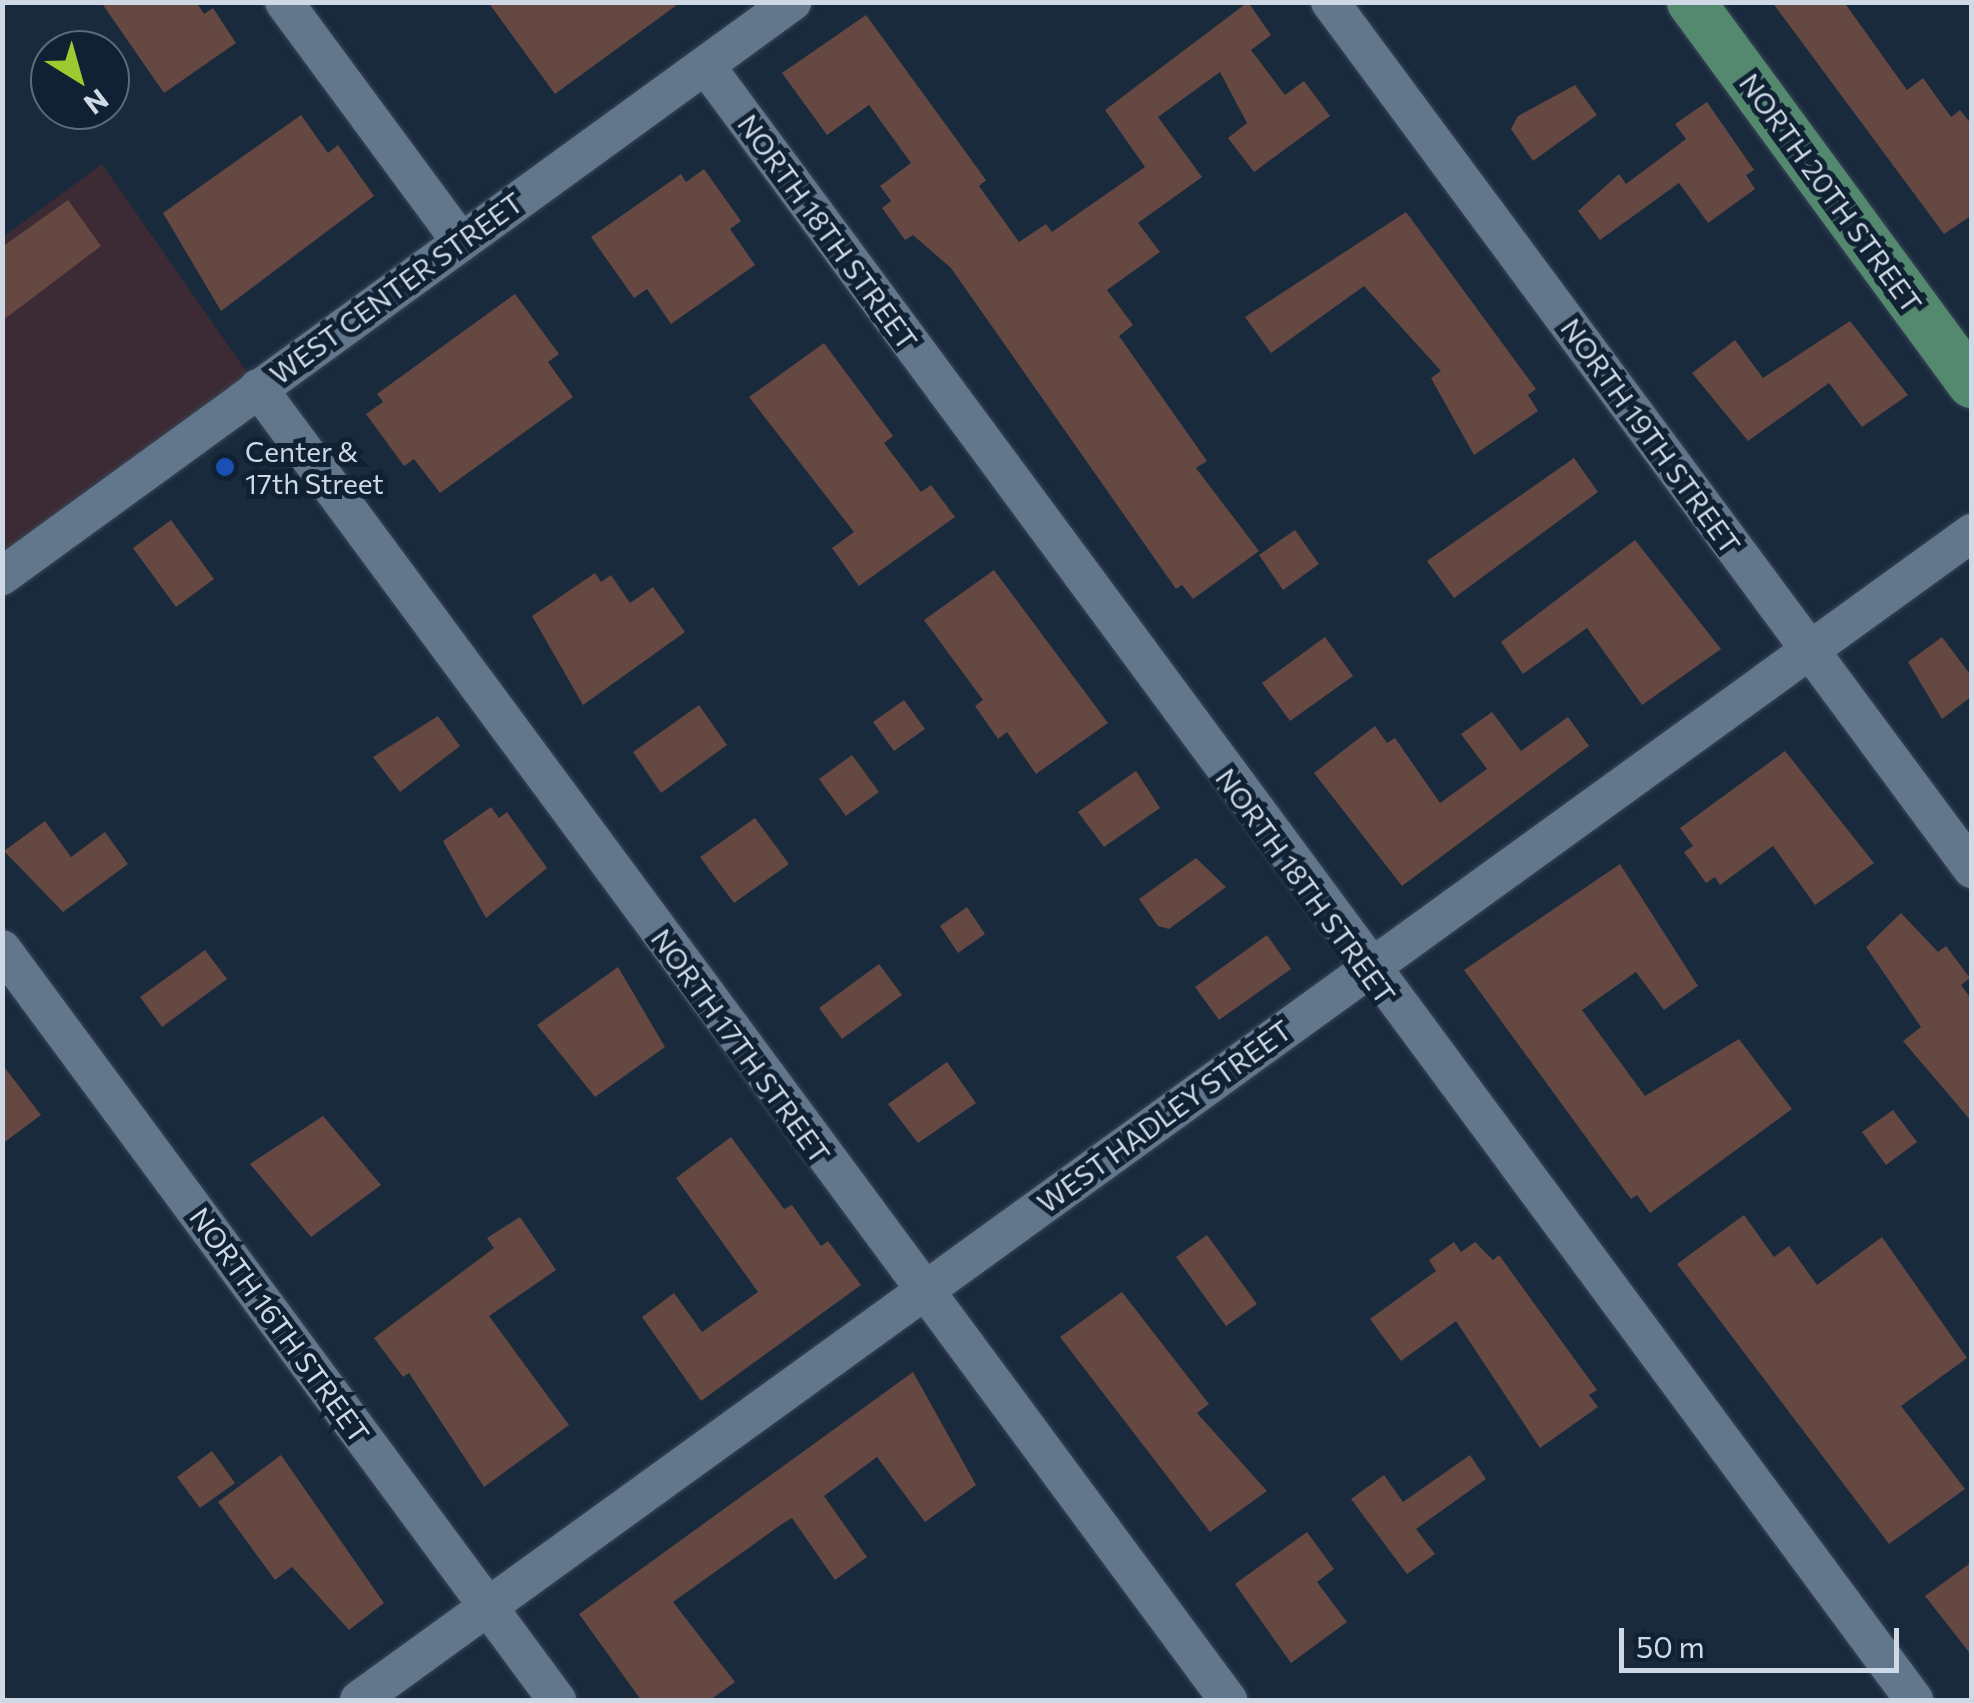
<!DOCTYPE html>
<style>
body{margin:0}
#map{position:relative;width:1974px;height:1703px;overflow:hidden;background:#192a3d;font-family:Commissioner,sans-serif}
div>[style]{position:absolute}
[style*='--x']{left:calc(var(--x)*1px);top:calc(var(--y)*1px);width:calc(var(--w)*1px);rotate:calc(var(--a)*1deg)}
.commercial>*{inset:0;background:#3c2b34}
.building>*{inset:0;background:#654841}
.roads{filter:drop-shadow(0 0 2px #394656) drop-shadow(0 0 2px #394656)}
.minor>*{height:38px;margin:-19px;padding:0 19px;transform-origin:19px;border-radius:19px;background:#62768c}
.major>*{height:48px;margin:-24px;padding:0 24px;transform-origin:24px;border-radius:24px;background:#54896f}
.dots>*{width:28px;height:28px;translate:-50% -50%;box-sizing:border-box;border:5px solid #102133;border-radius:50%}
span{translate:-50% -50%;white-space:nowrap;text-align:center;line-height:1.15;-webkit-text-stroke:10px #102133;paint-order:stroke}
.street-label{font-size:28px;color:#ced9e5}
.poi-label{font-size:28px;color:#ced9e5}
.left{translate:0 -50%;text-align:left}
.frame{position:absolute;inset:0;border:5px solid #ced9e5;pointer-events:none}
.north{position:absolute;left:30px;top:30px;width:100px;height:100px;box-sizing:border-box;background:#102133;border:2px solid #5c6b7a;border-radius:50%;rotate:143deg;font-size:28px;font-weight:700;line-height:40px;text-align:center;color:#ced9e5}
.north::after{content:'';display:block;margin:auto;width:35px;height:45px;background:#9dca30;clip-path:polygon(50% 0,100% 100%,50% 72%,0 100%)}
.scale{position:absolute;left:1619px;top:1628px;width:280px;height:45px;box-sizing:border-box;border:5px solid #ced9e5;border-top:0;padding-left:12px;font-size:30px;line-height:35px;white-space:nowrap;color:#ced9e5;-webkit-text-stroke:8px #102133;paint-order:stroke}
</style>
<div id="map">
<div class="commercial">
<div style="clip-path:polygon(102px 164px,258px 388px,15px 567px,3px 551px,3px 237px)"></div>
</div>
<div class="building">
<div style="clip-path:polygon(101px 2px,196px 2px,204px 14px,213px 8px,236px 43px,164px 93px)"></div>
<div style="clip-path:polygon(488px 2px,681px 2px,555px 94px)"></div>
<div style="clip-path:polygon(1248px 2px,1271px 35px,1251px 50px,1285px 95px,1304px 81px,1330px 116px,1254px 172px,1228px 138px,1247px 123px,1220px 72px,1158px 117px,1202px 177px,1138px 223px,1160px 252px,1107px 290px,1133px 325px,1119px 336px,1207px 461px,1196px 468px,1259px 551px,1193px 599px,1182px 585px,1176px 589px,951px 268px,913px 235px,905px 240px,882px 208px,891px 201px,880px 186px,911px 163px,869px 105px,827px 135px,782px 73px,866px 15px,986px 180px,979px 186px,1019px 242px,1046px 224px,1052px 232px,1145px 167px,1105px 110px)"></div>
<div style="clip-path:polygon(1772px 2px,1844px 2px,1907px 90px,1923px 78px,1951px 117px,1960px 110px,1972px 125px,1972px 215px,1944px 234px)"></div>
<div style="clip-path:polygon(1575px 85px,1597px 115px,1533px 161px,1511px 129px,1518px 116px)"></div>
<div style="clip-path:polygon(1707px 102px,1754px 170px,1746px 175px,1755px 189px,1708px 223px,1679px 183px,1600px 240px,1578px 211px,1619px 174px,1626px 184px,1686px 139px,1675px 124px)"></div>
<div style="clip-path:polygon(301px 115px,328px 153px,338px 145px,374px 196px,221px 311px,163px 213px)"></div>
<div style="clip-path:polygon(704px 169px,741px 221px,730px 229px,755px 265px,671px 324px,647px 289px,634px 298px,591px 237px,681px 174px,686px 182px)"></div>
<div style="clip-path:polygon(68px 200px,101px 246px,2px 321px,2px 247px)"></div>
<div style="clip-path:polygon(1406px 212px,1536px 389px,1528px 395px,1538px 411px,1474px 455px,1431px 378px,1441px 371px,1364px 286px,1271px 353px,1245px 317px)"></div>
<div style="clip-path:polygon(515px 294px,559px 354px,548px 362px,573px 397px,440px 493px,414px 459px,404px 466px,366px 414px,383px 402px,377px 394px)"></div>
<div style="clip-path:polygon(1850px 321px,1908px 395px,1862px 427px,1829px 383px,1748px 441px,1692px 373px,1735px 340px,1763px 378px)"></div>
<div style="clip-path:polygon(824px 343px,893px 436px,884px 443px,921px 492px,931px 485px,955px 517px,859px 586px,832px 548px,854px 532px,749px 397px)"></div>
<div style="clip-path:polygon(1574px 458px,1598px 492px,1454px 598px,1427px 561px)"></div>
<div style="clip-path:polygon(171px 520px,214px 579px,176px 607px,133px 548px)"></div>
<div style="clip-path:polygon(1295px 530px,1319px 564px,1283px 590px,1259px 555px)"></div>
<div style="clip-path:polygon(1635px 540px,1721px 649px,1642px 705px,1587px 628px,1523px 674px,1501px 642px)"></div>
<div style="clip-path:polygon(994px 570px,1108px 723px,1036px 774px,1007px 732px,998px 739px,975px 706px,983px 700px,924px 620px)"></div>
<div style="clip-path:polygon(595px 573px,601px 582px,611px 575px,630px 603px,653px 587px,685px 632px,583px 705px,532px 616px)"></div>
<div style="clip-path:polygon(1325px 637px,1353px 676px,1290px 721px,1262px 683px)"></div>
<div style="clip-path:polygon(1942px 637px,1972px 677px,1972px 696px,1942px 719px,1908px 662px)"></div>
<div style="clip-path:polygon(904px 700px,925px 729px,894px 751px,873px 722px)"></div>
<div style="clip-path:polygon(699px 705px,727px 745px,661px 793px,633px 752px)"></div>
<div style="clip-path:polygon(1492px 712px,1521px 751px,1568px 717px,1589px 746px,1402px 886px,1314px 773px,1375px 726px,1387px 743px,1395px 738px,1440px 803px,1487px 769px,1461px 734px)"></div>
<div style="clip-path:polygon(438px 716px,460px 746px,400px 792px,373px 757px)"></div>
<div style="clip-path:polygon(1785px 751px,1874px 863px,1815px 905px,1773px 846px,1720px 885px,1715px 877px,1706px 883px,1684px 852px,1693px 846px,1680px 828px)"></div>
<div style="clip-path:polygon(852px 755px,879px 792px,846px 816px,819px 779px)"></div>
<div style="clip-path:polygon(1136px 771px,1160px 808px,1104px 847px,1078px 812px)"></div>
<div style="clip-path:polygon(491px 807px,499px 818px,507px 812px,547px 868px,486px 918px,443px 841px)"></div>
<div style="clip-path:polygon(755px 818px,789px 864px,734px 903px,700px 857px)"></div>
<div style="clip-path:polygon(45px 821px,71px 857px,105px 832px,128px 864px,63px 912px,4px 851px)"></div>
<div style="clip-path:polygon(1196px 858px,1226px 887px,1169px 929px,1158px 926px,1139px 899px)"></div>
<div style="clip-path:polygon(1620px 864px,1698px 986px,1664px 1010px,1636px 972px,1582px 1010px,1645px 1096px,1739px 1039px,1792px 1109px,1650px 1213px,1637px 1195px,1631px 1199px,1464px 970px)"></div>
<div style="clip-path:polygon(967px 907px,985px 934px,958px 953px,940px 926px)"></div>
<div style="clip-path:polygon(1901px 913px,1938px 952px,1946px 946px,1970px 978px,1961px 985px,1972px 1000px,1972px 1122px,1903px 1041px,1921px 1027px,1866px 947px)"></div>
<div style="clip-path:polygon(1267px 935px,1291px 969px,1219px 1020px,1195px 987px)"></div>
<div style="clip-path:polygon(205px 950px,227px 979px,162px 1027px,140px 997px)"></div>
<div style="clip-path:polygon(879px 964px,902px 995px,842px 1039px,819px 1008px)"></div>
<div style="clip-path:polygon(618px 967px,665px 1047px,595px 1097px,537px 1025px)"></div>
<div style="clip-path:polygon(947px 1062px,976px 1103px,918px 1143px,888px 1104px)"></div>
<div style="clip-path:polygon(2px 1064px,41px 1115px,2px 1144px)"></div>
<div style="clip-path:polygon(1893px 1110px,1917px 1142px,1886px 1165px,1862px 1132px)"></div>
<div style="clip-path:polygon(323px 1116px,381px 1185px,311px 1237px,250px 1164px)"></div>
<div style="clip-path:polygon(731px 1137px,784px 1209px,792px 1205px,821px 1246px,828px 1241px,861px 1285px,701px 1401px,642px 1317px,674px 1293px,702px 1332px,758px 1292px,676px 1178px)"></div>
<div style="clip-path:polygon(1744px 1215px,1774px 1257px,1789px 1246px,1817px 1285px,1882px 1237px,1967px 1358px,1901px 1406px,1965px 1489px,1889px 1544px,1677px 1264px)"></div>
<div style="clip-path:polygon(520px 1217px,556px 1270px,489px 1316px,569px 1425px,484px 1487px,409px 1373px,403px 1377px,374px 1338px,494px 1248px,487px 1238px)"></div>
<div style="clip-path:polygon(1207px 1235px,1257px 1304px,1226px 1326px,1176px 1257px)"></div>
<div style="clip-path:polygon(1454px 1242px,1461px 1252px,1475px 1242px,1493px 1260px,1499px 1255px,1597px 1390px,1589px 1395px,1598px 1407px,1540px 1448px,1456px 1321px,1401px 1361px,1370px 1319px,1436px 1271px,1429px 1260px)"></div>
<div style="clip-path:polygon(1122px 1292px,1209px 1404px,1197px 1413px,1267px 1491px,1210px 1532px,1060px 1337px)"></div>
<div style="clip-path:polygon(913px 1372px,976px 1485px,925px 1522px,877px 1457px,824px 1496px,867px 1557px,835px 1580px,792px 1518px,782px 1524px,673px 1602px,735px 1682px,710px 1700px,641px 1700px,579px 1614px)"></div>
<div style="clip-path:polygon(212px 1451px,235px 1483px,200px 1508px,177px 1477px)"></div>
<div style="clip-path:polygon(281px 1455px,384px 1603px,349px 1630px,292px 1567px,275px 1580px,218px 1502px)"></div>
<div style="clip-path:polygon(1470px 1455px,1486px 1479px,1416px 1529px,1435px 1554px,1407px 1574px,1351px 1499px,1384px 1475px,1403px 1502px)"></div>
<div style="clip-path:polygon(1307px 1532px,1334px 1569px,1317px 1582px,1347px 1622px,1291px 1663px,1235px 1584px)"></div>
<div style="clip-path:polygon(1972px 1562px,1972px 1656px,1925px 1596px)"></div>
</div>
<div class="roads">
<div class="minor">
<div style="--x:284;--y:2;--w:297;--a:53.6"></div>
<div style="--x:1330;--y:2;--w:1079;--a:53.48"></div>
<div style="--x:706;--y:66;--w:2032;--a:53.52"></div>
<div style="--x:258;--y:388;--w:1632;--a:53.52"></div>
<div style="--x:2;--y:576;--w:977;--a:-36"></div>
<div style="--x:2;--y:949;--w:934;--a:53.54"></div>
<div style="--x:359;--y:1700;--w:1991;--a:-35.89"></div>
</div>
<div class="major">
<div style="--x:1691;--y:2;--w:474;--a:53.7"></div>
</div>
</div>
<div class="dots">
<div style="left:225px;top:467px;background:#1a4fb4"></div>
</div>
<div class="street-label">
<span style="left:1831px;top:193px;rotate:54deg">NORTH 20TH STREET</span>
<span style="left:828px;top:232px;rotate:54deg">NORTH 18TH STREET</span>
<span style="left:396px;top:288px;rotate:-36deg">WEST CENTER STREET</span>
<span style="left:1651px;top:436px;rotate:54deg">NORTH 19TH STREET</span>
<span style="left:1306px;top:886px;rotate:54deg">NORTH 18TH STREET</span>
<span style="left:741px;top:1046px;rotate:54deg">NORTH 17TH STREET</span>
<span style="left:1164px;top:1116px;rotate:-36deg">WEST HADLEY STREET</span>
<span style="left:280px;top:1325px;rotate:54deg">NORTH 16TH STREET</span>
</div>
<div class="poi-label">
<span class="left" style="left:245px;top:467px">Center &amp;<br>17th Street</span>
</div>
<div class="frame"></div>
<div class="north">N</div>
<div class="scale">50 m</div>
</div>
